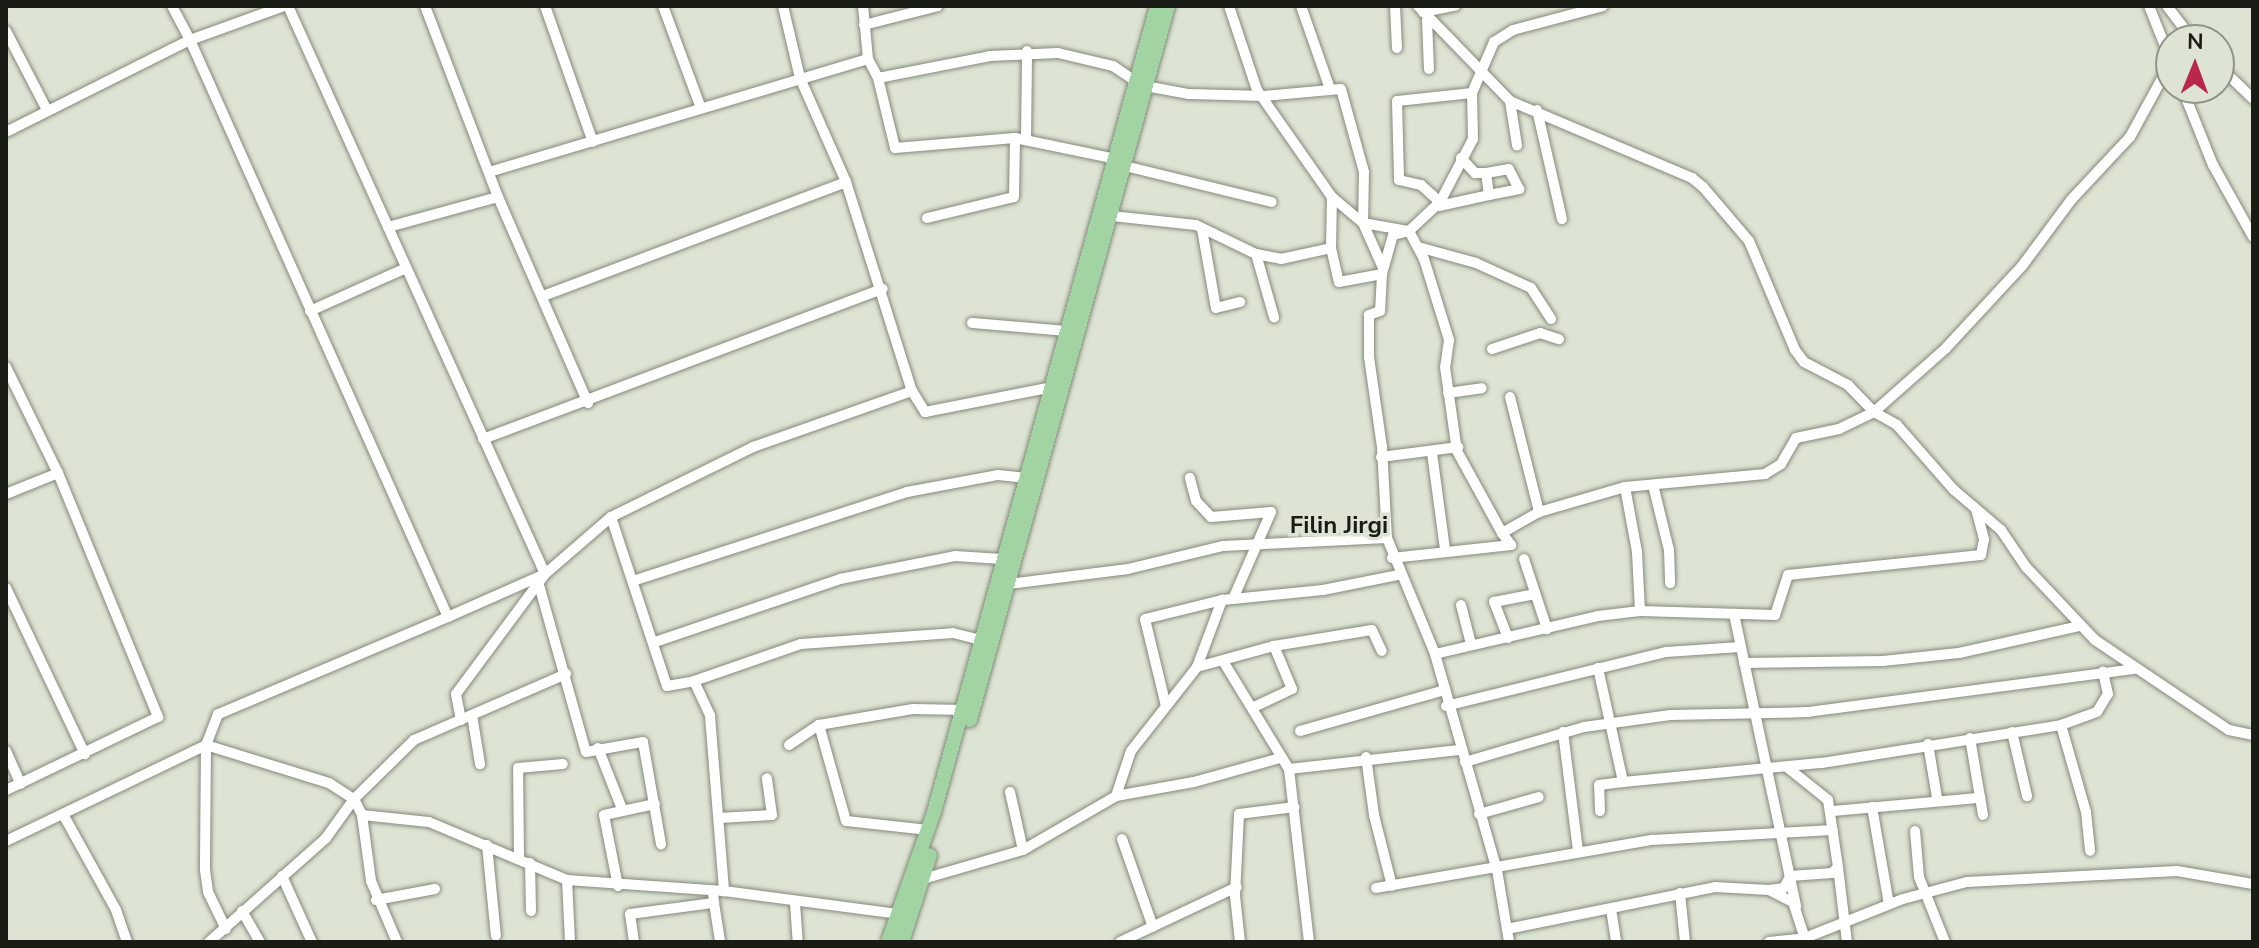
<!DOCTYPE html>
<style>
body{margin:0}
#map{position:relative;width:2259px;height:948px;overflow:hidden;background:#dee4d4;font-family:"Nunito Sans",sans-serif}
div>[style]{position:absolute}
[style*='--x']{left:calc(var(--x)*1px);top:calc(var(--y)*1px);width:calc(var(--w)*1px);rotate:calc(var(--a)*1deg)}
.roads{filter:drop-shadow(0 0 2px #84897a) drop-shadow(0 0 2px #84897a)}
.minor>*{height:10px;margin:-5px;padding:0 5px;transform-origin:5px;border-radius:5px;background:#fff}
.major>*{height:14px;margin:-7px;padding:0 7px;transform-origin:7px;border-radius:7px;background:#a2d4a3}
span{translate:-50% -50%;white-space:nowrap;text-align:center;line-height:1.15;-webkit-text-stroke:7px #dee4d4;paint-order:stroke}
.neighbourhood-label{font-size:24px;color:#191b15;font-weight:700}
.frame{position:absolute;inset:0;border:8px solid #191b15;pointer-events:none}
.north{position:absolute;left:2155px;top:24px;width:80px;height:80px;box-sizing:border-box;background:#dee4d4;border:2px solid #8f9488;border-radius:50%;rotate:1deg;font-size:22px;font-weight:700;line-height:32px;text-align:center;color:#191b15}
.north::after{content:'';display:block;margin:auto;width:28px;height:36px;background:#b9284c;clip-path:polygon(50% 0,100% 100%,50% 72%,0 100%)}
</style>
<div id="map">
<div class="roads">
<div class="minor">
<div style="--x:172;--y:6;--w:38;--a:62"></div>
<div style="--x:190;--y:40;--w:100;--a:-19.9"></div>
<div style="--x:288;--y:6;--w:623;--a:65.65"></div>
<div style="--x:545;--y:574;--w:106;--a:156.1"></div>
<div style="--x:425;--y:6;--w:204;--a:69.1"></div>
<div style="--x:498;--y:197;--w:225;--a:66.4"></div>
<div style="--x:545;--y:6;--w:144;--a:70.6"></div>
<div style="--x:663;--y:6;--w:109;--a:69.6"></div>
<div style="--x:783;--y:6;--w:74;--a:76.7"></div>
<div style="--x:800;--y:78;--w:114;--a:66.1"></div>
<div style="--x:846;--y:182;--w:219;--a:72.5"></div>
<div style="--x:863;--y:6;--w:53;--a:84.6"></div>
<div style="--x:1229;--y:6;--w:89;--a:71.6"></div>
<div style="--x:1257;--y:90;--w:131;--a:55"></div>
<div style="--x:1332;--y:197;--w:40;--a:40"></div>
<div style="--x:1363;--y:223;--w:47;--a:9.9"></div>
<div style="--x:1409;--y:231;--w:32;--a:62"></div>
<div style="--x:1424;--y:259;--w:85;--a:72.8"></div>
<div style="--x:1449;--y:340;--w:27;--a:98"></div>
<div style="--x:1445;--y:367;--w:85;--a:81.9"></div>
<div style="--x:1457;--y:451;--w:94;--a:61.2"></div>
<div style="--x:1301;--y:6;--w:88;--a:70.7"></div>
<div style="--x:1395;--y:6;--w:42;--a:87.3"></div>
<div style="--x:1418;--y:6;--w:132;--a:45.9"></div>
<div style="--x:1510;--y:101;--w:198;--a:22.9"></div>
<div style="--x:1692;--y:178;--w:14;--a:39"></div>
<div style="--x:1703;--y:187;--w:71;--a:49.6"></div>
<div style="--x:1749;--y:241;--w:118;--a:67.1"></div>
<div style="--x:1795;--y:350;--w:15;--a:53"></div>
<div style="--x:1804;--y:362;--w:50;--a:27.6"></div>
<div style="--x:1848;--y:385;--w:37;--a:46"></div>
<div style="--x:1874;--y:412;--w:26;--a:29"></div>
<div style="--x:1897;--y:425;--w:86;--a:48.8"></div>
<div style="--x:1954;--y:490;--w:62;--a:40.4"></div>
<div style="--x:2001;--y:530;--w:45;--a:56"></div>
<div style="--x:2026;--y:567;--w:100;--a:46.6"></div>
<div style="--x:2095;--y:640;--w:161;--a:33.9"></div>
<div style="--x:2229;--y:730;--w:25;--a:12"></div>
<div style="--x:2149;--y:6;--w:59;--a:68.2"></div>
<div style="--x:2167;--y:6;--w:43;--a:52.6"></div>
<div style="--x:1423;--y:12;--w:33;--a:-11"></div>
<div style="--x:1427;--y:20;--w:49;--a:87.7"></div>
<div style="--x:864;--y:25;--w:76;--a:-14.4"></div>
<div style="--x:6;--y:31;--w:89;--a:62.6"></div>
<div style="--x:2219;--y:66;--w:47;--a:44.1"></div>
<div style="--x:878;--y:78;--w:72;--a:76.3"></div>
<div style="--x:895;--y:148;--w:120;--a:-4.8"></div>
<div style="--x:1015;--y:138;--w:99;--a:11.7"></div>
<div style="--x:1145;--y:86;--w:45;--a:10.3"></div>
<div style="--x:1189;--y:94;--w:75;--a:1.5"></div>
<div style="--x:1264;--y:96;--w:77;--a:-5.2"></div>
<div style="--x:1341;--y:89;--w:86;--a:74.5"></div>
<div style="--x:1364;--y:172;--w:51;--a:91.1"></div>
<div style="--x:1363;--y:223;--w:49;--a:66"></div>
<div style="--x:2182;--y:88;--w:83;--a:68.1"></div>
<div style="--x:2213;--y:165;--w:82;--a:60.9"></div>
<div style="--x:1472;--y:93;--w:75;--a:173.9"></div>
<div style="--x:1397;--y:101;--w:79;--a:88.5"></div>
<div style="--x:1399;--y:180;--w:23;--a:13"></div>
<div style="--x:1421;--y:185;--w:25;--a:42"></div>
<div style="--x:1440;--y:202;--w:71;--a:-62.4"></div>
<div style="--x:1473;--y:139;--w:46;--a:-91.2"></div>
<div style="--x:1472;--y:93;--w:56;--a:-66.7"></div>
<div style="--x:1494;--y:42;--w:22;--a:-32"></div>
<div style="--x:1513;--y:30;--w:93;--a:-14.9"></div>
<div style="--x:1510;--y:101;--w:45;--a:81"></div>
<div style="--x:1537;--y:110;--w:112;--a:77.1"></div>
<div style="--x:6;--y:132;--w:206;--a:-26.6"></div>
<div style="--x:190;--y:40;--w:632;--a:65.91"></div>
<div style="--x:448;--y:617;--w:250;--a:157.1"></div>
<div style="--x:218;--y:714;--w:33;--a:111"></div>
<div style="--x:206;--y:745;--w:125;--a:90.5"></div>
<div style="--x:205;--y:870;--w:22;--a:82"></div>
<div style="--x:208;--y:892;--w:41;--a:64.1"></div>
<div style="--x:1026;--y:139;--w:88;--a:-89.3"></div>
<div style="--x:1461;--y:158;--w:21;--a:47"></div>
<div style="--x:1475;--y:173;--w:11;--a:0"></div>
<div style="--x:1486;--y:173;--w:22;--a:82"></div>
<div style="--x:1489;--y:195;--w:31;--a:-11"></div>
<div style="--x:1519;--y:189;--w:22;--a:-117"></div>
<div style="--x:1509;--y:169;--w:23;--a:170"></div>
<div style="--x:1125;--y:166;--w:151;--a:13.8"></div>
<div style="--x:489;--y:172;--w:395;--a:-16.6"></div>
<div style="--x:868;--y:59;--w:21;--a:62"></div>
<div style="--x:878;--y:78;--w:114;--a:-11.1"></div>
<div style="--x:990;--y:56;--w:68;--a:-2.5"></div>
<div style="--x:1058;--y:53;--w:57;--a:13.3"></div>
<div style="--x:1113;--y:66;--w:29;--a:34"></div>
<div style="--x:1332;--y:197;--w:51;--a:91.1"></div>
<div style="--x:1331;--y:248;--w:35;--a:77"></div>
<div style="--x:1339;--y:282;--w:44;--a:-10.5"></div>
<div style="--x:1440;--y:202;--w:42;--a:136.9"></div>
<div style="--x:1409;--y:231;--w:16;--a:166"></div>
<div style="--x:1393;--y:235;--w:41;--a:105.8"></div>
<div style="--x:1382;--y:274;--w:37;--a:93"></div>
<div style="--x:1380;--y:311;--w:12;--a:160"></div>
<div style="--x:1369;--y:315;--w:42;--a:90"></div>
<div style="--x:1369;--y:357;--w:91;--a:81.8"></div>
<div style="--x:1382;--y:447;--w:91;--a:86.9"></div>
<div style="--x:1387;--y:538;--w:126;--a:67.5"></div>
<div style="--x:1435;--y:654;--w:225;--a:74"></div>
<div style="--x:1497;--y:870;--w:73;--a:80.5"></div>
<div style="--x:1439;--y:206;--w:51;--a:-12.4"></div>
<div style="--x:1112;--y:216;--w:84;--a:6.1"></div>
<div style="--x:1196;--y:225;--w:67;--a:25.8"></div>
<div style="--x:1256;--y:254;--w:25;--a:11"></div>
<div style="--x:1281;--y:259;--w:51;--a:-12.4"></div>
<div style="--x:927;--y:218;--w:89;--a:-13.6"></div>
<div style="--x:1014;--y:197;--w:59;--a:-89"></div>
<div style="--x:388;--y:227;--w:114;--a:-15.3"></div>
<div style="--x:1202;--y:229;--w:80;--a:80"></div>
<div style="--x:1216;--y:308;--w:25;--a:-14"></div>
<div style="--x:1418;--y:247;--w:60;--a:15.4"></div>
<div style="--x:1476;--y:263;--w:60;--a:24.4"></div>
<div style="--x:1531;--y:288;--w:37;--a:57"></div>
<div style="--x:1256;--y:254;--w:66;--a:74.1"></div>
<div style="--x:543;--y:296;--w:324;--a:-20.6"></div>
<div style="--x:310;--y:311;--w:105;--a:-24.1"></div>
<div style="--x:972;--y:323;--w:96;--a:4.8"></div>
<div style="--x:1492;--y:349;--w:51;--a:-18.4"></div>
<div style="--x:1540;--y:333;--w:20;--a:18"></div>
<div style="--x:6;--y:367;--w:118;--a:63.9"></div>
<div style="--x:58;--y:473;--w:264;--a:67.7"></div>
<div style="--x:158;--y:717;--w:169;--a:154.3"></div>
<div style="--x:1448;--y:393;--w:34;--a:-8"></div>
<div style="--x:1510;--y:397;--w:119;--a:75.8"></div>
<div style="--x:483;--y:439;--w:427;--a:-20.6"></div>
<div style="--x:1432;--y:453;--w:97;--a:82.3"></div>
<div style="--x:1381;--y:457;--w:78;--a:-7.4"></div>
<div style="--x:1653;--y:485;--w:67;--a:76.2"></div>
<div style="--x:1669;--y:550;--w:33;--a:88"></div>
<div style="--x:1625;--y:487;--w:66;--a:79.5"></div>
<div style="--x:1637;--y:552;--w:59;--a:87.1"></div>
<div style="--x:6;--y:494;--w:56;--a:-22"></div>
<div style="--x:611;--y:517;--w:178;--a:71.7"></div>
<div style="--x:667;--y:686;--w:27;--a:-10"></div>
<div style="--x:694;--y:681;--w:38;--a:65"></div>
<div style="--x:710;--y:716;--w:176;--a:85.4"></div>
<div style="--x:1392;--y:558;--w:120;--a:-6.2"></div>
<div style="--x:1511;--y:545;--w:15;--a:-127"></div>
<div style="--x:1502;--y:533;--w:43;--a:-29.6"></div>
<div style="--x:1539;--y:512;--w:90;--a:-16.2"></div>
<div style="--x:1625;--y:487;--w:141;--a:-5.3"></div>
<div style="--x:1765;--y:474;--w:19;--a:-32"></div>
<div style="--x:1781;--y:464;--w:30;--a:-60"></div>
<div style="--x:1796;--y:438;--w:44;--a:-11.8"></div>
<div style="--x:1839;--y:429;--w:39;--a:-26"></div>
<div style="--x:1874;--y:412;--w:96;--a:-41.6"></div>
<div style="--x:1946;--y:348;--w:112;--a:-47.2"></div>
<div style="--x:2022;--y:266;--w:82;--a:-53.4"></div>
<div style="--x:2071;--y:200;--w:86;--a:-46.9"></div>
<div style="--x:2130;--y:137;--w:85;--a:-61.3"></div>
<div style="--x:1524;--y:559;--w:74;--a:71.8"></div>
<div style="--x:636;--y:580;--w:285;--a:-18"></div>
<div style="--x:907;--y:492;--w:93;--a:-10.6"></div>
<div style="--x:998;--y:475;--w:29;--a:6"></div>
<div style="--x:1009;--y:584;--w:120;--a:-7.2"></div>
<div style="--x:1128;--y:569;--w:98;--a:-13.6"></div>
<div style="--x:1223;--y:546;--w:164;--a:-2.8"></div>
<div style="--x:539;--y:585;--w:173;--a:74.3"></div>
<div style="--x:586;--y:752;--w:58;--a:-10"></div>
<div style="--x:643;--y:742;--w:104;--a:80"></div>
<div style="--x:6;--y:588;--w:184;--a:64.6"></div>
<div style="--x:1233;--y:599;--w:90;--a:-5.7"></div>
<div style="--x:1323;--y:590;--w:76;--a:-11.3"></div>
<div style="--x:1461;--y:605;--w:40;--a:75.6"></div>
<div style="--x:1734;--y:614;--w:299;--a:78"></div>
<div style="--x:1508;--y:638;--w:39;--a:-111"></div>
<div style="--x:1494;--y:602;--w:42;--a:-11"></div>
<div style="--x:655;--y:642;--w:195;--a:-18.8"></div>
<div style="--x:840;--y:579;--w:117;--a:-11.3"></div>
<div style="--x:955;--y:556;--w:47;--a:3.7"></div>
<div style="--x:1435;--y:654;--w:167;--a:-13.1"></div>
<div style="--x:1598;--y:616;--w:42;--a:-6.8"></div>
<div style="--x:1640;--y:611;--w:135;--a:1.7"></div>
<div style="--x:1775;--y:615;--w:42;--a:-72"></div>
<div style="--x:1788;--y:575;--w:194;--a:-5.9"></div>
<div style="--x:1981;--y:555;--w:16;--a:-79"></div>
<div style="--x:1984;--y:539;--w:30;--a:-105"></div>
<div style="--x:1223;--y:661;--w:127;--a:58.6"></div>
<div style="--x:1289;--y:769;--w:174;--a:83.4"></div>
<div style="--x:1744;--y:663;--w:139;--a:-0.8"></div>
<div style="--x:1883;--y:661;--w:76;--a:-6"></div>
<div style="--x:1959;--y:653;--w:124;--a:-12.6"></div>
<div style="--x:1197;--y:667;--w:80;--a:-15.3"></div>
<div style="--x:1274;--y:646;--w:99;--a:-9.3"></div>
<div style="--x:1372;--y:630;--w:23;--a:65"></div>
<div style="--x:1598;--y:668;--w:117;--a:77.6"></div>
<div style="--x:1623;--y:782;--w:200;--a:-5.5"></div>
<div style="--x:1822;--y:763;--w:242;--a:-9"></div>
<div style="--x:2061;--y:725;--w:91;--a:74"></div>
<div style="--x:2086;--y:812;--w:39;--a:84"></div>
<div style="--x:694;--y:681;--w:113;--a:-19.1"></div>
<div style="--x:801;--y:644;--w:152;--a:-4.1"></div>
<div style="--x:953;--y:633;--w:30;--a:14"></div>
<div style="--x:1166;--y:706;--w:89;--a:-103.6"></div>
<div style="--x:1145;--y:619;--w:79;--a:-13.9"></div>
<div style="--x:1446;--y:706;--w:227;--a:-13.8"></div>
<div style="--x:1666;--y:652;--w:74;--a:-3.9"></div>
<div style="--x:1254;--y:707;--w:42;--a:-25.3"></div>
<div style="--x:1292;--y:689;--w:47;--a:-112.7"></div>
<div style="--x:472;--y:715;--w:50;--a:80.7"></div>
<div style="--x:461;--y:720;--w:26;--a:-101"></div>
<div style="--x:456;--y:694;--w:149;--a:-53.4"></div>
<div style="--x:545;--y:574;--w:87;--a:-40.8"></div>
<div style="--x:611;--y:517;--w:158;--a:-26.2"></div>
<div style="--x:753;--y:447;--w:169;--a:-19.4"></div>
<div style="--x:912;--y:391;--w:25;--a:58"></div>
<div style="--x:925;--y:412;--w:130;--a:-11.1"></div>
<div style="--x:2061;--y:725;--w:38;--a:-20"></div>
<div style="--x:2097;--y:712;--w:21;--a:-59"></div>
<div style="--x:2108;--y:694;--w:23;--a:-103"></div>
<div style="--x:1300;--y:731;--w:151;--a:-15.8"></div>
<div style="--x:1563;--y:732;--w:120;--a:82.8"></div>
<div style="--x:2012;--y:732;--w:66;--a:76.8"></div>
<div style="--x:1970;--y:738;--w:78;--a:80.4"></div>
<div style="--x:1928;--y:744;--w:55;--a:80.5"></div>
<div style="--x:789;--y:745;--w:36;--a:-34"></div>
<div style="--x:598;--y:748;--w:66;--a:68.5"></div>
<div style="--x:6;--y:751;--w:36;--a:66"></div>
<div style="--x:1366;--y:757;--w:59;--a:82.1"></div>
<div style="--x:1374;--y:815;--w:73;--a:75.8"></div>
<div style="--x:1465;--y:762;--w:124;--a:-16.4"></div>
<div style="--x:1584;--y:727;--w:87;--a:-7.9"></div>
<div style="--x:1670;--y:715;--w:138;--a:-1.2"></div>
<div style="--x:1808;--y:712;--w:329;--a:-7.5"></div>
<div style="--x:1289;--y:769;--w:171;--a:-6.4"></div>
<div style="--x:1010;--y:792;--w:59;--a:77.4"></div>
<div style="--x:1116;--y:796;--w:79;--a:-10.2"></div>
<div style="--x:1194;--y:782;--w:89;--a:-15.6"></div>
<div style="--x:1872;--y:807;--w:98;--a:80.1"></div>
<div style="--x:1600;--y:811;--w:26;--a:-92"></div>
<div style="--x:1599;--y:785;--w:24;--a:-7"></div>
<div style="--x:1833;--y:811;--w:148;--a:-5.1"></div>
<div style="--x:1479;--y:814;--w:62;--a:-15.8"></div>
<div style="--x:362;--y:815;--w:67;--a:82.2"></div>
<div style="--x:371;--y:881;--w:66;--a:66.9"></div>
<div style="--x:64;--y:816;--w:107;--a:61"></div>
<div style="--x:116;--y:910;--w:34;--a:71"></div>
<div style="--x:719;--y:818;--w:53;--a:-3.2"></div>
<div style="--x:772;--y:815;--w:37;--a:-98"></div>
<div style="--x:928;--y:830;--w:82;--a:-173.7"></div>
<div style="--x:846;--y:821;--w:100;--a:-105.7"></div>
<div style="--x:819;--y:725;--w:95;--a:-9.7"></div>
<div style="--x:913;--y:709;--w:51;--a:1.1"></div>
<div style="--x:1915;--y:831;--w:46;--a:85"></div>
<div style="--x:1919;--y:877;--w:70;--a:68.2"></div>
<div style="--x:1122;--y:839;--w:93;--a:70.6"></div>
<div style="--x:6;--y:841;--w:222;--a:-25.6"></div>
<div style="--x:206;--y:745;--w:129;--a:17.2"></div>
<div style="--x:329;--y:783;--w:30;--a:33"></div>
<div style="--x:354;--y:799;--w:18;--a:63"></div>
<div style="--x:362;--y:815;--w:67;--a:6"></div>
<div style="--x:429;--y:822;--w:150;--a:22.8"></div>
<div style="--x:567;--y:880;--w:157;--a:4"></div>
<div style="--x:724;--y:891;--w:177;--a:7.5"></div>
<div style="--x:487;--y:845;--w:91;--a:84.4"></div>
<div style="--x:519;--y:857;--w:89;--a:-90.6"></div>
<div style="--x:518;--y:768;--w:45;--a:-5.1"></div>
<div style="--x:530;--y:863;--w:48;--a:88.8"></div>
<div style="--x:1838;--y:867;--w:76;--a:83.2"></div>
<div style="--x:282;--y:876;--w:72;--a:65.6"></div>
<div style="--x:923;--y:879;--w:104;--a:-16.2"></div>
<div style="--x:1023;--y:850;--w:108;--a:-30.1"></div>
<div style="--x:1116;--y:796;--w:47;--a:-71.6"></div>
<div style="--x:1131;--y:751;--w:107;--a:-51.8"></div>
<div style="--x:1197;--y:667;--w:72;--a:-69.5"></div>
<div style="--x:1222;--y:600;--w:11;--a:-5"></div>
<div style="--x:1233;--y:599;--w:95;--a:-66.4"></div>
<div style="--x:1271;--y:512;--w:60;--a:175.2"></div>
<div style="--x:1211;--y:517;--w:22;--a:-133"></div>
<div style="--x:1196;--y:501;--w:24;--a:-105"></div>
<div style="--x:567;--y:880;--w:62;--a:87.2"></div>
<div style="--x:618;--y:886;--w:72;--a:-101.2"></div>
<div style="--x:604;--y:815;--w:52;--a:-12.2"></div>
<div style="--x:1376;--y:888;--w:280;--a:-9.9"></div>
<div style="--x:1652;--y:840;--w:181;--a:-3.2"></div>
<div style="--x:1769;--y:890;--w:15;--a:-8"></div>
<div style="--x:1784;--y:888;--w:13;--a:-63"></div>
<div style="--x:1790;--y:876;--w:42;--a:-4.1"></div>
<div style="--x:1832;--y:873;--w:8;--a:-45"></div>
<div style="--x:1838;--y:867;--w:68;--a:-98.5"></div>
<div style="--x:1828;--y:800;--w:53;--a:-141.2"></div>
<div style="--x:1680;--y:893;--w:49;--a:84.2"></div>
<div style="--x:376;--y:900;--w:60;--a:-10.6"></div>
<div style="--x:714;--y:903;--w:39;--a:81"></div>
<div style="--x:795;--y:903;--w:39;--a:86"></div>
<div style="--x:1611;--y:909;--w:33;--a:81"></div>
<div style="--x:242;--y:911;--w:36;--a:60"></div>
<div style="--x:1507;--y:929;--w:212;--a:-11.4"></div>
<div style="--x:1715;--y:887;--w:54;--a:3.2"></div>
<div style="--x:1769;--y:890;--w:27;--a:27"></div>
<div style="--x:1793;--y:902;--w:38;--a:72"></div>
<div style="--x:209;--y:942;--w:157;--a:-41.6"></div>
<div style="--x:326;--y:838;--w:48;--a:-54.3"></div>
<div style="--x:354;--y:799;--w:84;--a:-44.5"></div>
<div style="--x:414;--y:740;--w:166;--a:-23.5"></div>
<div style="--x:634;--y:942;--w:28;--a:-98"></div>
<div style="--x:630;--y:914;--w:85;--a:-7.5"></div>
<div style="--x:714;--y:903;--w:11;--a:-95"></div>
<div style="--x:1120;--y:942;--w:129;--a:-25.2"></div>
<div style="--x:1240;--y:942;--w:46;--a:-96.2"></div>
<div style="--x:1235;--y:896;--w:82;--a:-87.2"></div>
<div style="--x:1239;--y:814;--w:56;--a:-7.1"></div>
<div style="--x:1769;--y:942;--w:36;--a:-6"></div>
<div style="--x:1805;--y:938;--w:105;--a:-21.7"></div>
<div style="--x:1903;--y:899;--w:66;--a:-14.9"></div>
<div style="--x:1967;--y:882;--w:210;--a:-3"></div>
<div style="--x:2177;--y:871;--w:77;--a:9.7"></div>
</div>
<div class="major">
<div style="--x:970;--y:720;--w:741;--a:-74.5"></div>
<div style="--x:888;--y:942;--w:138;--a:-70.5"></div>
<div style="--x:934;--y:812;--w:836;--a:-74.53"></div>
<div style="--x:902;--y:942;--w:91;--a:-72.2"></div>
</div>
</div>
<div class="neighbourhood-label">
<span style="left:1339px;top:526px">Filin Jirgi</span>
</div>
<div class="frame"></div>
<div class="north">N</div>
</div>
